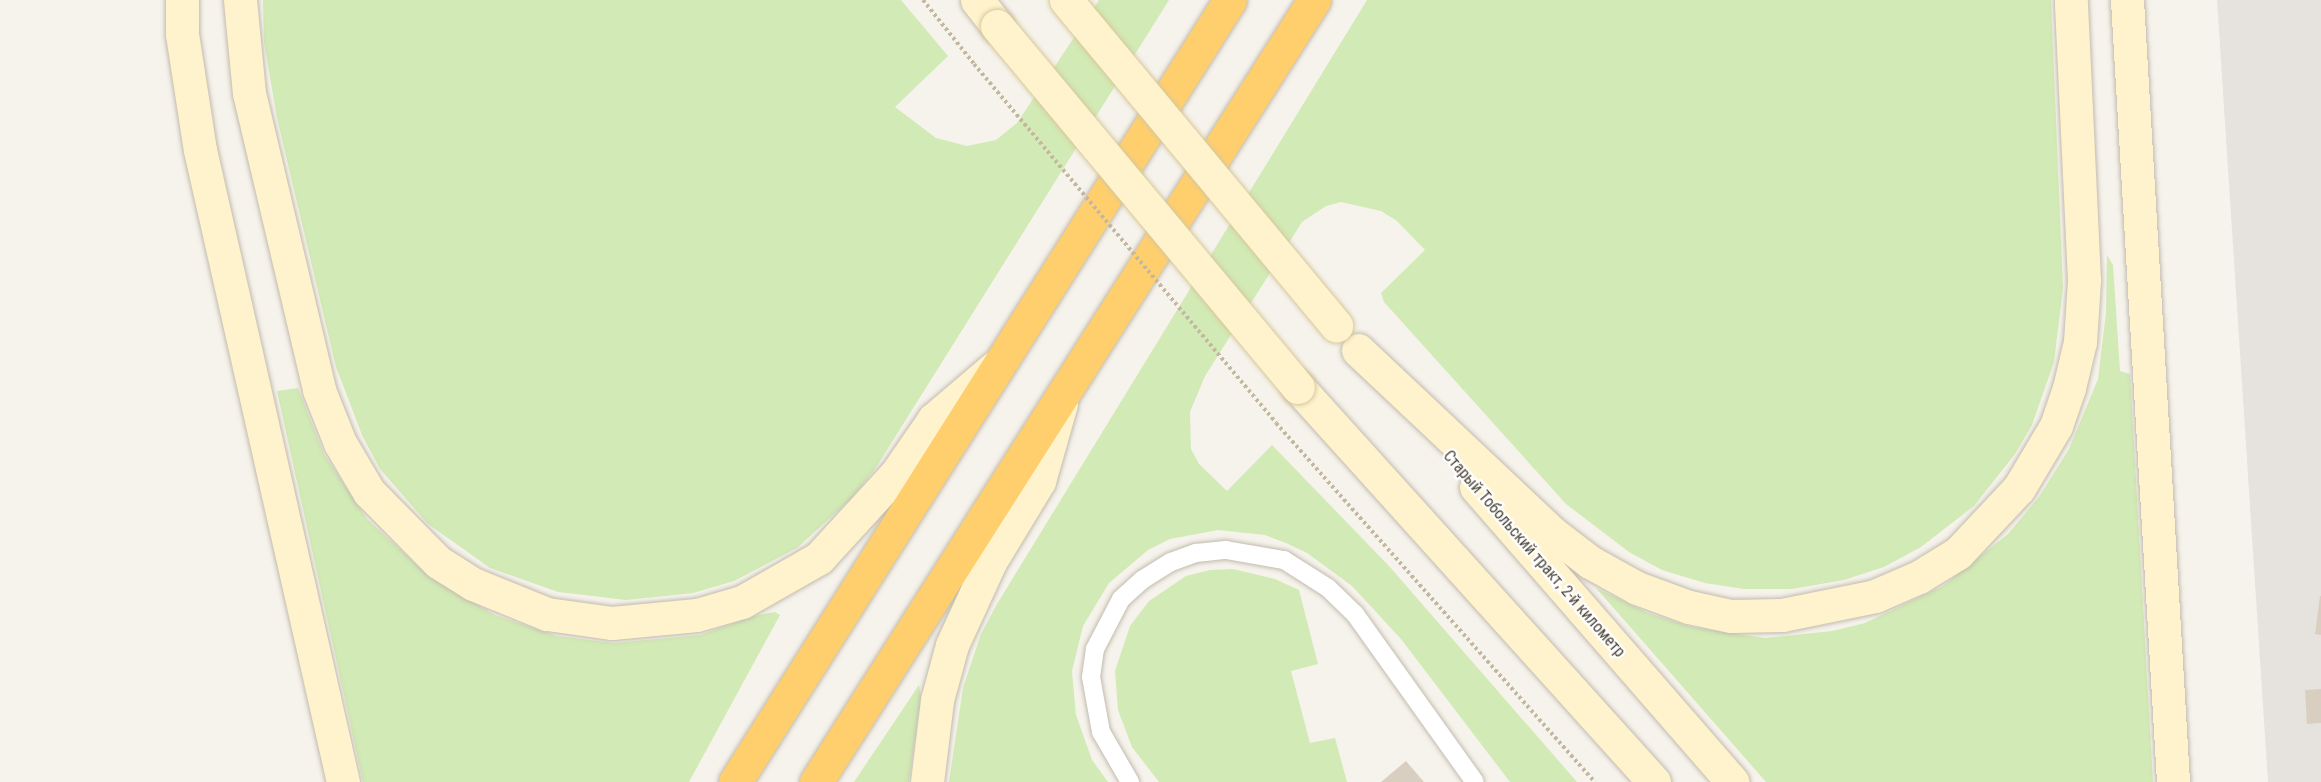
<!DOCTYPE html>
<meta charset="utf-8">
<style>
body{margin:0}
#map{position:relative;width:2321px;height:782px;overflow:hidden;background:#f6f3ec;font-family:"Roboto Condensed",sans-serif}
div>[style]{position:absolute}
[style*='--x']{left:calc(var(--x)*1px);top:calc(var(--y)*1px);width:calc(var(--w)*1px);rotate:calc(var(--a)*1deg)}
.industrial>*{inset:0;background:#e6e2dd}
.green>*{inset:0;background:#d2eab5}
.building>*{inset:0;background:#d8cfc1}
.path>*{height:4px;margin-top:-2px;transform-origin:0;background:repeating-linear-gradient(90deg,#c4b79f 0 3px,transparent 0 6px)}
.roads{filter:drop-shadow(0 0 2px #c2bbae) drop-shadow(0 0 2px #c2bbae)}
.lane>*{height:18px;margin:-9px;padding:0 9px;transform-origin:9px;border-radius:9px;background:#fff}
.secondary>*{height:33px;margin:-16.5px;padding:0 16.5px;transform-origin:16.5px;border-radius:16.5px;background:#fff3cd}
.highway>*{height:33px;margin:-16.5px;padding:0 16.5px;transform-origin:16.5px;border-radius:16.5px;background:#ffcf6e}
.path-bridge>*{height:4px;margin-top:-2px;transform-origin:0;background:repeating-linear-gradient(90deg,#c4b79f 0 3px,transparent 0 6px)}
.bridges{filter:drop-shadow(0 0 2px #d6c79b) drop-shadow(0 0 2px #d6c79b)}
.secondary-bridge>*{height:33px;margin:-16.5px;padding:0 16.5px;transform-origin:16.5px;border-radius:16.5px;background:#fff3cd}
span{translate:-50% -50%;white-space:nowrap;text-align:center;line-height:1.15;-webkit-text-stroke:4.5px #fff;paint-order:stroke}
.street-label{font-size:16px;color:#4b4439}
</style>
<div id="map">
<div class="industrial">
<div style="clip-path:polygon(2217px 0,2321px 0,2321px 782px,2268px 782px)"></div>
</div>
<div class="green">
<div style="clip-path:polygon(263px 0,901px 0,948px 56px,895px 107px,936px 138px,967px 146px,996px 140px,1017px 123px,1099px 0,1169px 0,875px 469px,852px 498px,797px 548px,734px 581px,693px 593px,626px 600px,558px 592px,490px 568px,428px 524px,380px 469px,362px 435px,336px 367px,277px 118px,264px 42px)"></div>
<div style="clip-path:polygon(1367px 0,2051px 0,2063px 288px,2054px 362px,2032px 425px,2015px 454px,1974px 506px,1921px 547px,1884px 567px,1844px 580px,1792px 589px,1744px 589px,1705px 583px,1662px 570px,1629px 552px,1566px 504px,1384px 302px,1381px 293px,1425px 250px,1397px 221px,1381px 211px,1341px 202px,1326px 206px,1302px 222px,1205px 376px,1190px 412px,1191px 449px,1199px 464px,1227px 491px,1272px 445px,1389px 566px,1577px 782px,1510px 782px,1401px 639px,1352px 586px,1307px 553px,1286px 543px,1265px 535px,1218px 530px,1170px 539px,1148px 550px,1109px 583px,1083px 626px,1072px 671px,1076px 715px,1092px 760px,1108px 782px,949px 782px,963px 688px,981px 634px,997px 604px)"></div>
<div style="clip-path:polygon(2107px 255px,2113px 265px,2120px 371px,2130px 374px,2153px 782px,1766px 782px,1596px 588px,1648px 613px,1691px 627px,1765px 638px,1832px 631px,1865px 623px,1943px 586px,2008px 534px,2039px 497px,2069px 449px,2098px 379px,2106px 313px)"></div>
<div style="clip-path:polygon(298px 388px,324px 454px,367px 519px,431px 578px,495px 615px,557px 636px,614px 643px,700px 635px,758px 615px,775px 612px,780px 615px,689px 782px,363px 782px,277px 391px)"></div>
<div style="clip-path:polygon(1233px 569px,1275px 579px,1299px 590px,1318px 664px,1291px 671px,1310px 743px,1335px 738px,1347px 782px,1159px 782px,1132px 747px,1118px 710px,1115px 671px,1130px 626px,1149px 601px,1186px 576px,1210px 570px)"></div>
<div style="clip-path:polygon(919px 685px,921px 697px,909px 782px,854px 782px)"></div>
</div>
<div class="building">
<div style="clip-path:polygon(2320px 596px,2321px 596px,2321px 635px,2315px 634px)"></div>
<div style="clip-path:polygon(2321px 689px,2321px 723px,2307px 724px,2305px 690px)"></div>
<div style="clip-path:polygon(1406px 761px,1424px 782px,1381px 782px)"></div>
</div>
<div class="path">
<div style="--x:923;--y:0;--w:82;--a:51.4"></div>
<div style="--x:1276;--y:423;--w:480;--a:48.4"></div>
</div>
<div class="roads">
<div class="lane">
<div style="--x:1130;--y:782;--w:58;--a:-120.1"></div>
<div style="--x:1101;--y:732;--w:56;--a:-100.3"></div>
<div style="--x:1091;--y:677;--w:28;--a:-82"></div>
<div style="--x:1095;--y:649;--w:56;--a:-62.5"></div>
<div style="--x:1121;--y:599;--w:28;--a:-42"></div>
<div style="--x:1142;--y:580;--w:34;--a:-32"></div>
<div style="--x:1171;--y:562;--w:27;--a:-20"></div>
<div style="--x:1196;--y:553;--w:30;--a:-6"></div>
<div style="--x:1226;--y:550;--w:59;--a:9.8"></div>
<div style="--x:1284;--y:560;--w:52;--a:32.5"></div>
<div style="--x:1328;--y:588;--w:37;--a:44"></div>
<div style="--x:1355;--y:614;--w:206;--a:54.5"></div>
</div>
<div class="secondary">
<div style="--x:182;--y:0;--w:34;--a:90"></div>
<div style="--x:182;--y:34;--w:117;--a:81.2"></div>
<div style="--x:200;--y:150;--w:648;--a:77.25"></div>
<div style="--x:240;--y:0;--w:93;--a:84.5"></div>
<div style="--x:249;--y:93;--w:305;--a:76.7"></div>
<div style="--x:319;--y:390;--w:57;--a:68.4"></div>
<div style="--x:340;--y:443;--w:57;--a:59.4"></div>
<div style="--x:369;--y:492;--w:98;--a:45.4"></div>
<div style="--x:438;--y:562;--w:41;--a:32.2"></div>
<div style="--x:473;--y:584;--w:80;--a:22.1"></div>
<div style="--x:547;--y:614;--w:66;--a:7.9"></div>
<div style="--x:612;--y:623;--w:85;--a:-5.4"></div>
<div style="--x:697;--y:615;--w:47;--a:-16.1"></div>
<div style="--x:742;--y:602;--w:89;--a:-29.7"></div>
<div style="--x:819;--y:558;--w:114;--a:-47.5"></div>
<div style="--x:896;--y:474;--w:67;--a:-55.4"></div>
<div style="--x:934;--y:419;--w:79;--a:-40.4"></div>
<div style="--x:977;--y:0;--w:33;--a:52"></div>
<div style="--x:2127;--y:0;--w:783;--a:86.63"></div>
<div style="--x:1358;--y:350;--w:265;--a:43.3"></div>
<div style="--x:1551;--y:532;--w:49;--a:37.6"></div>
<div style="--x:1590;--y:562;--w:54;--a:29"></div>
<div style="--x:1637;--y:588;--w:55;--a:20.1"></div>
<div style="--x:1689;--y:607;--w:43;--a:12.1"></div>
<div style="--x:1731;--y:616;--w:51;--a:-1.1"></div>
<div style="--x:1782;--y:615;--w:95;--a:-11.5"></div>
<div style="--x:1875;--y:596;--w:48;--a:-23.4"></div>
<div style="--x:1919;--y:577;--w:46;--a:-31.6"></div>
<div style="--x:1958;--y:553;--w:89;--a:-46.8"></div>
<div style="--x:2019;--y:488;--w:72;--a:-59.2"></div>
<div style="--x:2056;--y:426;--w:40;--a:-71.1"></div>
<div style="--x:2069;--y:388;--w:47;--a:-76.6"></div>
<div style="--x:2080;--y:342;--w:62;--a:-86.3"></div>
<div style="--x:2084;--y:280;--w:280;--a:-92.7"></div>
<div style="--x:1298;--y:387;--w:532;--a:47.97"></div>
<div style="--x:1476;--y:487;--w:391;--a:49"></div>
<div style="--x:927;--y:782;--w:83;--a:-83"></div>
<div style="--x:937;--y:700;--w:57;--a:-74.7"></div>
<div style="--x:952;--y:645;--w:91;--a:-65.4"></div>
<div style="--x:990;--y:562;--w:95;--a:-58.8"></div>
<div style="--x:1039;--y:481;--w:80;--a:-74.1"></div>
</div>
<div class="highway">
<div style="--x:735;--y:782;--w:925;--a:-57.67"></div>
<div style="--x:816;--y:782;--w:927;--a:-57.51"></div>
</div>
</div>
<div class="path-bridge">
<div style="--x:974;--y:64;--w:469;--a:49.9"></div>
</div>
<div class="bridges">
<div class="secondary-bridge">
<div style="--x:1066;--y:0;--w:423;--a:50.3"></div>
<div style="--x:997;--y:26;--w:470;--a:50.2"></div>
</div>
</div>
<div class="street-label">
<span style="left:1534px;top:554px;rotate:49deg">Старый Тобольский тракт, 2-й километр</span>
</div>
</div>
